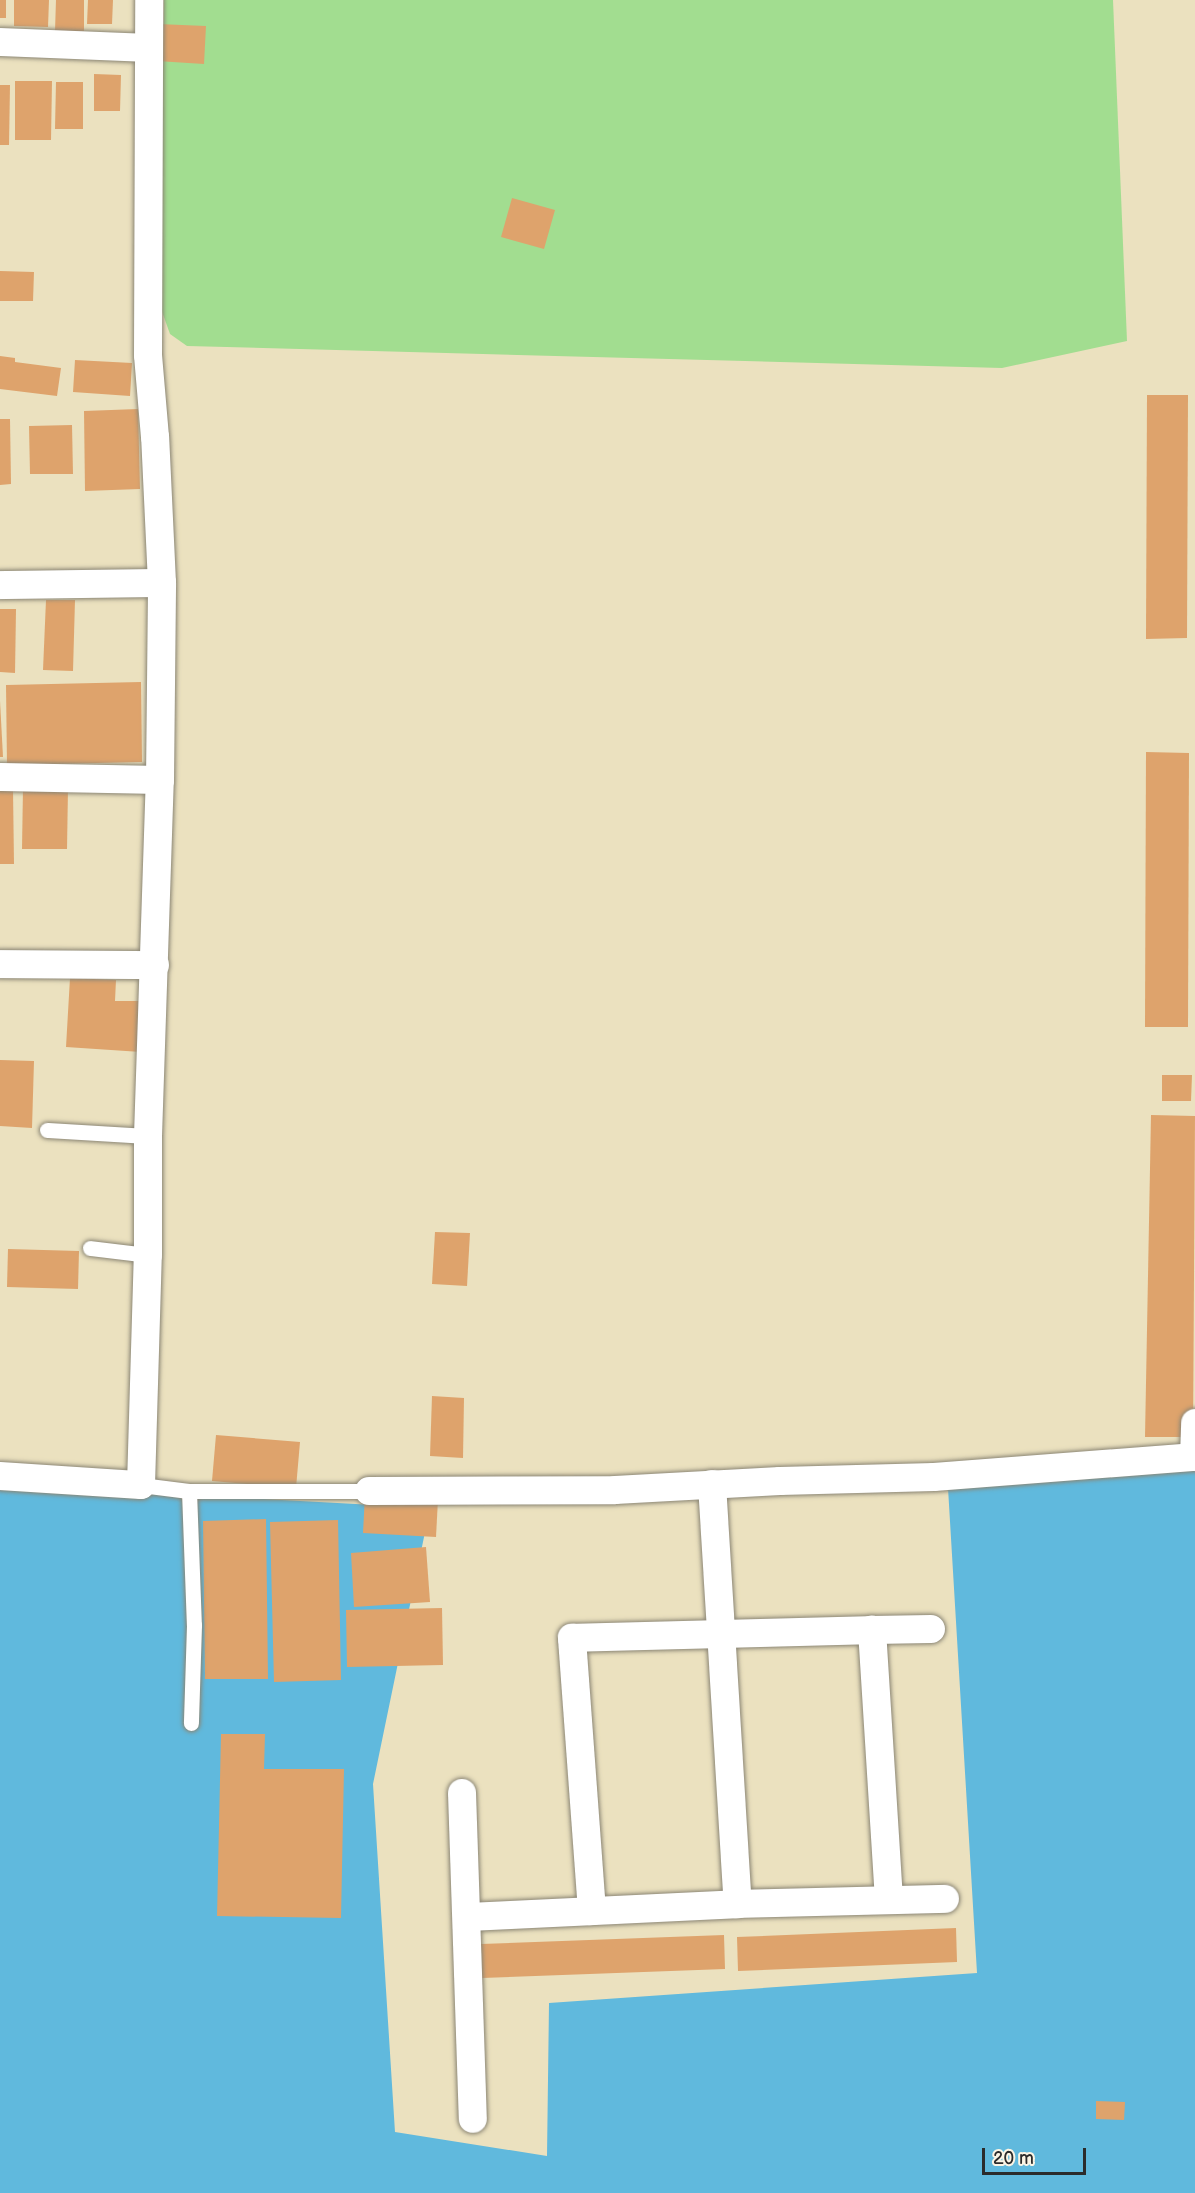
<!DOCTYPE html>
<style>
body{margin:0}
#map{position:relative;width:1195px;height:2193px;overflow:hidden;background:#ebe1bf;font-family:"Balsamiq Sans",sans-serif}
div>[style]{position:absolute}
[style*='--x']{left:calc(var(--x)*1px);top:calc(var(--y)*1px);width:calc(var(--w)*1px);rotate:calc(var(--a)*1deg)}
.green>*{inset:0;background:#a2dd90}
.water>*{inset:0;background:#60b9dd}
.building>*{inset:0;background:#dea36c}
.roads{filter:drop-shadow(0 0 2px #8b8675) drop-shadow(0 0 2px #8b8675)}
.service>*{height:15px;margin:-7.5px;padding:0 7.5px;transform-origin:7.5px;border-radius:7.5px;background:#fff}
.minor>*{height:28px;margin:-14px;padding:0 14px;transform-origin:14px;border-radius:14px;background:#fff}
span{translate:-50% -50%;white-space:nowrap;text-align:center;line-height:1.15;-webkit-text-stroke:5px #fcf5e5;paint-order:stroke}
.scale{position:absolute;left:982px;top:2148px;width:104px;height:27px;box-sizing:border-box;border:3px solid #2b2b2b;border-top:0;padding-left:8px;font-size:18px;line-height:21px;white-space:nowrap;color:#2b2b2b;-webkit-text-stroke:4px #fcf5e5;paint-order:stroke}
</style>
<div id="map">
<div class="green">
<div style="clip-path:polygon(164px 0,1113px 0,1127px 341px,1002px 368px,187px 346px,170px 334px,160px 306px)"></div>
</div>
<div class="water">
<div style="clip-path:polygon(1195px 1467px,1195px 2193px,0 2193px,0 1488px,133px 1492px,430px 1508px,373px 1784px,395px 2132px,547px 2156px,549px 2003px,977px 1973px,948px 1488px)"></div>
</div>
<div class="building">
<div style="clip-path:polygon(0 0,6px 0,6px 18px,0 18px)"></div>
<div style="clip-path:polygon(14px 0,49px 0,48px 27px,14px 26px)"></div>
<div style="clip-path:polygon(56px 0,84px 0,84px 31px,55px 31px)"></div>
<div style="clip-path:polygon(88px 0,113px 0,112px 24px,87px 24px)"></div>
<div style="clip-path:polygon(158px 24px,206px 26px,204px 64px,157px 61px)"></div>
<div style="clip-path:polygon(94px 74px,121px 75px,120px 111px,94px 111px)"></div>
<div style="clip-path:polygon(15px 81px,52px 81px,51px 140px,15px 140px)"></div>
<div style="clip-path:polygon(56px 82px,83px 82px,83px 129px,55px 129px)"></div>
<div style="clip-path:polygon(0 85px,10px 85px,9px 145px,0 145px)"></div>
<div style="clip-path:polygon(512px 198px,555px 210px,544px 249px,501px 237px)"></div>
<div style="clip-path:polygon(0 271px,34px 272px,33px 301px,0 301px)"></div>
<div style="clip-path:polygon(0 356px,15px 358px,15px 362px,61px 368px,57px 396px,0 389px)"></div>
<div style="clip-path:polygon(75px 360px,132px 363px,130px 396px,73px 392px)"></div>
<div style="clip-path:polygon(1147px 395px,1188px 395px,1187px 638px,1146px 639px)"></div>
<div style="clip-path:polygon(138px 409px,140px 489px,85px 491px,84px 411px)"></div>
<div style="clip-path:polygon(0 419px,10px 419px,11px 484px,0 485px)"></div>
<div style="clip-path:polygon(72px 425px,73px 474px,30px 474px,29px 426px)"></div>
<div style="clip-path:polygon(46px 600px,75px 600px,73px 671px,43px 670px)"></div>
<div style="clip-path:polygon(0 609px,16px 609px,15px 673px,0 672px)"></div>
<div style="clip-path:polygon(141px 682px,142px 762px,7px 765px,6px 685px)"></div>
<div style="clip-path:polygon(0 701px,3px 757px,0 757px)"></div>
<div style="clip-path:polygon(1146px 752px,1189px 753px,1188px 1027px,1145px 1027px)"></div>
<div style="clip-path:polygon(23px 788px,68px 788px,67px 849px,22px 849px)"></div>
<div style="clip-path:polygon(0 790px,13px 790px,14px 864px,0 864px)"></div>
<div style="clip-path:polygon(70px 978px,116px 980px,115px 1001px,143px 1001px,141px 1052px,66px 1047px)"></div>
<div style="clip-path:polygon(0 1060px,34px 1061px,32px 1128px,0 1126px)"></div>
<div style="clip-path:polygon(1162px 1075px,1192px 1075px,1191px 1101px,1162px 1101px)"></div>
<div style="clip-path:polygon(1151px 1115px,1195px 1116px,1193px 1437px,1145px 1437px)"></div>
<div style="clip-path:polygon(435px 1232px,470px 1233px,467px 1286px,432px 1284px)"></div>
<div style="clip-path:polygon(8px 1249px,79px 1251px,78px 1289px,7px 1287px)"></div>
<div style="clip-path:polygon(432px 1396px,464px 1398px,463px 1458px,430px 1456px)"></div>
<div style="clip-path:polygon(216px 1435px,300px 1442px,296px 1488px,212px 1481px)"></div>
<div style="clip-path:polygon(365px 1495px,438px 1499px,436px 1537px,363px 1533px)"></div>
<div style="clip-path:polygon(266px 1519px,268px 1679px,205px 1679px,203px 1521px)"></div>
<div style="clip-path:polygon(338px 1520px,341px 1680px,274px 1682px,270px 1522px)"></div>
<div style="clip-path:polygon(426px 1547px,430px 1602px,354px 1607px,351px 1553px)"></div>
<div style="clip-path:polygon(442px 1608px,443px 1665px,347px 1667px,346px 1610px)"></div>
<div style="clip-path:polygon(221px 1734px,265px 1734px,264px 1769px,344px 1769px,341px 1918px,217px 1916px)"></div>
<div style="clip-path:polygon(956px 1928px,957px 1962px,738px 1971px,737px 1937px)"></div>
<div style="clip-path:polygon(724px 1935px,725px 1969px,482px 1978px,481px 1944px)"></div>
<div style="clip-path:polygon(1096px 2101px,1125px 2102px,1124px 2120px,1096px 2119px)"></div>
</div>
<div class="roads">
<div class="service">
<div style="--x:47;--y:1130;--w:101;--a:3.4"></div>
<div style="--x:90;--y:1248;--w:58;--a:6.9"></div>
<div style="--x:141;--y:1485;--w:48;--a:7.1"></div>
<div style="--x:189;--y:1491;--w:180;--a:0"></div>
<div style="--x:189;--y:1491;--w:134;--a:87.9"></div>
<div style="--x:194;--y:1625;--w:98;--a:91.8"></div>
</div>
<div class="minor">
<div style="--x:0;--y:42;--w:148;--a:2.3"></div>
<div style="--x:0;--y:585;--w:162;--a:-0.7"></div>
<div style="--x:0;--y:777;--w:160;--a:1.1"></div>
<div style="--x:0;--y:964;--w:155;--a:0.4"></div>
<div style="--x:1194;--y:1457;--w:34;--a:-88"></div>
<div style="--x:0;--y:1476;--w:141;--a:3.7"></div>
<div style="--x:141;--y:1485;--w:230;--a:-88.3"></div>
<div style="--x:148;--y:1255;--w:119;--a:-90"></div>
<div style="--x:148;--y:1136;--w:356;--a:-88.1"></div>
<div style="--x:160;--y:780;--w:197;--a:-89.4"></div>
<div style="--x:162;--y:583;--w:146;--a:-92.7"></div>
<div style="--x:155;--y:437;--w:82;--a:-94.9"></div>
<div style="--x:148;--y:355;--w:355;--a:-89.8"></div>
<div style="--x:712;--y:1484;--w:421;--a:86.5"></div>
<div style="--x:738;--y:1904;--w:207;--a:-1.4"></div>
<div style="--x:369;--y:1491;--w:246;--a:-0.2"></div>
<div style="--x:615;--y:1490;--w:165;--a:-3.1"></div>
<div style="--x:780;--y:1481;--w:154;--a:-1.5"></div>
<div style="--x:934;--y:1477;--w:262;--a:-4.4"></div>
<div style="--x:462;--y:1793;--w:326;--a:88.1"></div>
<div style="--x:889;--y:1900;--w:271;--a:-93.6"></div>
<div style="--x:872;--y:1630;--w:59;--a:-1"></div>
<div style="--x:592;--y:1911;--w:274;--a:-94.2"></div>
<div style="--x:572;--y:1638;--w:300;--a:-1.5"></div>
<div style="--x:467;--y:1917;--w:271;--a:-2.7"></div>
</div>
</div>
<div class="scale">20 m</div>
</div>
